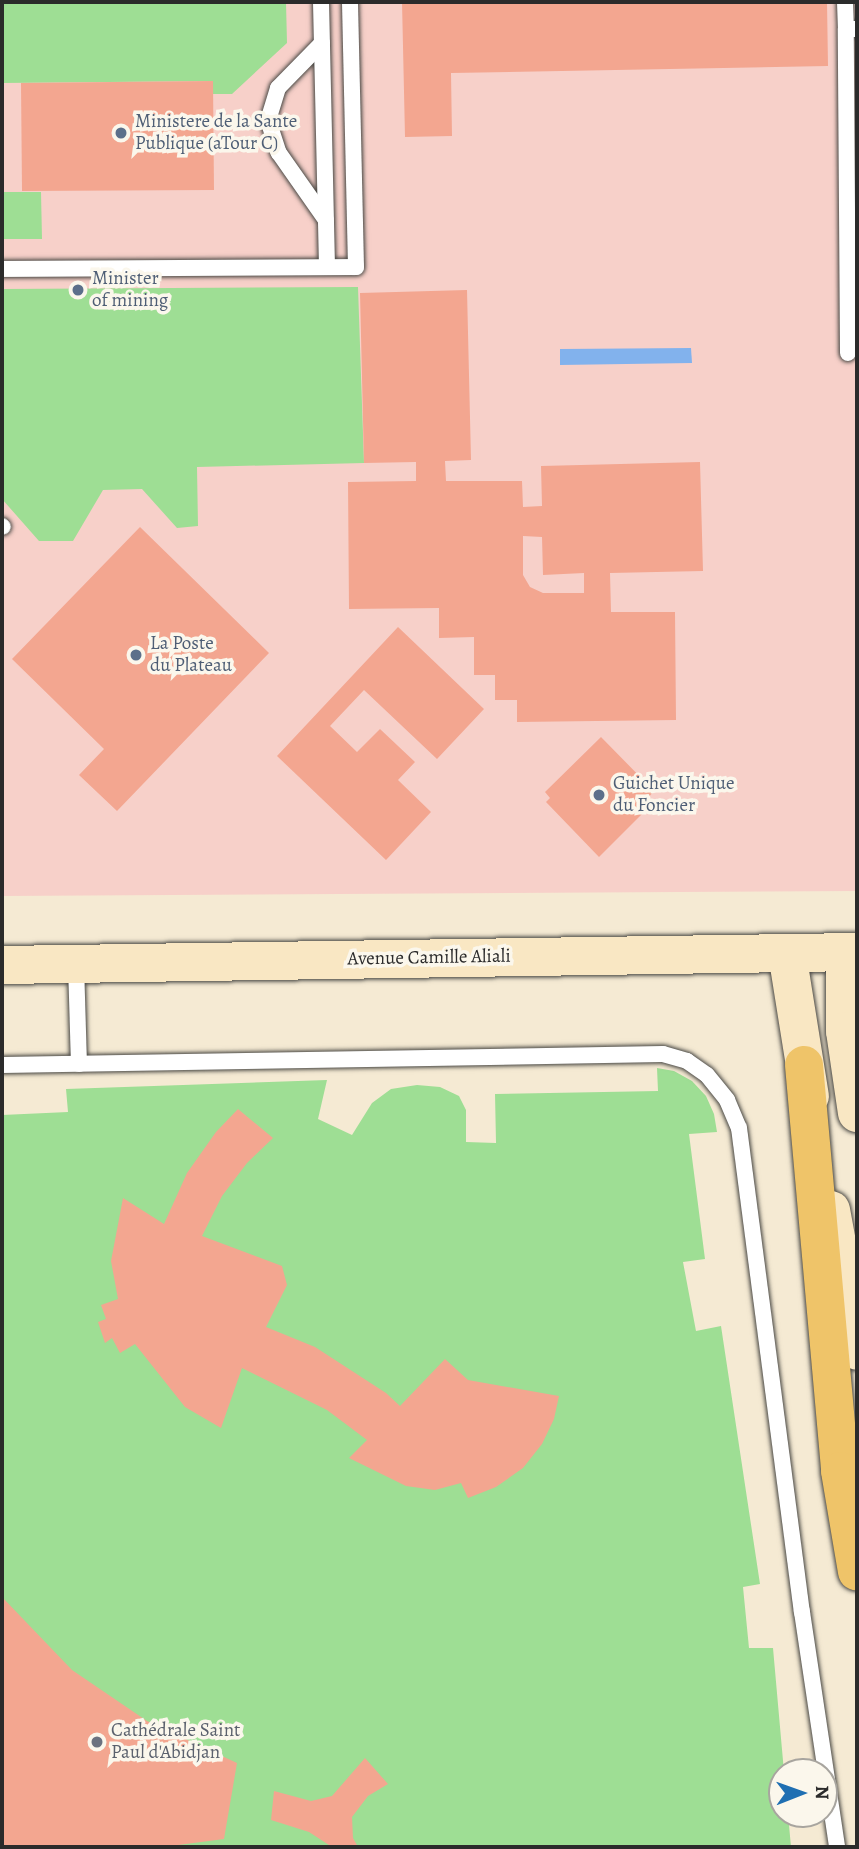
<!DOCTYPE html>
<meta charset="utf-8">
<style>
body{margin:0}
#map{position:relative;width:859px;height:1849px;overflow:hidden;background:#f5ead3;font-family:Alegreya,serif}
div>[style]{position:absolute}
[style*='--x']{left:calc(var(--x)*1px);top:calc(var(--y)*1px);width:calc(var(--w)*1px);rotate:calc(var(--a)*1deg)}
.built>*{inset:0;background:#f7d0c9}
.green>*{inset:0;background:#9ede94}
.water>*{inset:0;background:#82b2ed}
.building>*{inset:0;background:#f3a690}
.roads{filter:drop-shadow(0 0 2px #494844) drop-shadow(0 0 2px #494844)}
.service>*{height:16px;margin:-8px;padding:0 8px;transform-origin:8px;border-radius:8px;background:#fff}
.secondary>*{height:38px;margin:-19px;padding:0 19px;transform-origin:19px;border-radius:19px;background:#f9e7c3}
.trunk>*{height:38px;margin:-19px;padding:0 19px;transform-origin:19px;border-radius:19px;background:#efc469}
.dots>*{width:19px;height:19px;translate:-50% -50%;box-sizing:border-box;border:4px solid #fbf7ec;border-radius:50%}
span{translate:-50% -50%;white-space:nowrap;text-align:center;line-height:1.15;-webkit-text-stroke:7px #fbf7ec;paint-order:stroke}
.service-label{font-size:19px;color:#4e5e75}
.left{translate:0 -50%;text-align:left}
.street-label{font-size:19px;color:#2b2b2b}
.worship-label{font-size:19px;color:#5b616d}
.frame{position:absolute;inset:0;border:4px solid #2b2b2b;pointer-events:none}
.north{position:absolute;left:768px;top:1758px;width:70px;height:70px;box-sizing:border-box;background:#fbf7ec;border:2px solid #a8a59f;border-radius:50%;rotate:89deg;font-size:19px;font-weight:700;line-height:28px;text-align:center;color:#2b2b2b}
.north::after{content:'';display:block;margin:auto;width:24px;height:32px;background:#1f6fb2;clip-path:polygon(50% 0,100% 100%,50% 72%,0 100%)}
</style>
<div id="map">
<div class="built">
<div style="clip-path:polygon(2px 2px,857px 2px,857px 891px,2px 896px)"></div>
</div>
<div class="green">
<div style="clip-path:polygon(2px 2px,286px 2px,287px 43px,232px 94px,213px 94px,213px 81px,2px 83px)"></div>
<div style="clip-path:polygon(2px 192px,41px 192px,42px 239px,2px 239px)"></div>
<div style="clip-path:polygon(358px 287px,364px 463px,197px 467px,198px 526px,177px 528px,142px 489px,103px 490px,73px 541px,39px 541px,2px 499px,2px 289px)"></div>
<div style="clip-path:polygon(657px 1068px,674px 1071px,692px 1081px,706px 1096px,714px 1114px,717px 1132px,689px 1134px,705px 1259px,683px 1262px,696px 1331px,721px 1326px,760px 1584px,743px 1587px,749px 1648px,773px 1648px,784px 1772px,782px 1814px,788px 1814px,791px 1847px,2px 1847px,2px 1115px,68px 1112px,66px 1089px,327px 1080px,318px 1119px,352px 1135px,372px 1103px,391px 1089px,417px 1085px,440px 1087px,459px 1096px,466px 1110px,466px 1142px,496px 1143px,495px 1094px,658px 1091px)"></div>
</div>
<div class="water">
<div style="clip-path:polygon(691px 348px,692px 363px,560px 365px,560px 349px)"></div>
</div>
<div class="building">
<div style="clip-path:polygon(402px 2px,827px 2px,828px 66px,451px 73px,452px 136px,405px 137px)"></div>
<div style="clip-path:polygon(213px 81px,214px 190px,22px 191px,21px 83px)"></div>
<div style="clip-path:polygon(evenodd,467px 290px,471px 460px,445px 461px,446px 481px,522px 481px,523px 507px,542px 506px,541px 466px,700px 462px,703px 571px,610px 573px,611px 612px,675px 612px,676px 720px,517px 722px,517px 700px,495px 700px,495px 675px,474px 675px,474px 637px,439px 638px,439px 608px,349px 609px,348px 482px,416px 481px,416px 462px,364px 463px,360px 293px,467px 290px,523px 536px,542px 537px,543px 575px,584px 573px,584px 593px,543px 593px,530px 587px,523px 575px,523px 536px)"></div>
<div style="clip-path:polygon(140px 527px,269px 653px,117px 811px,79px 775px,104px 749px,12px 659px)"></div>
<div style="clip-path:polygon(398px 627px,484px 709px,437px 759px,364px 690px,330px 726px,357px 752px,380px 729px,415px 762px,398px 780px,431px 812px,386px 860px,277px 756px)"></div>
<div style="clip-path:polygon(601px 737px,654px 791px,647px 799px,652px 804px,599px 857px,546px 802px,550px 798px,545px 792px)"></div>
<div style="clip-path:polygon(238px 1109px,273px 1138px,247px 1163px,222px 1196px,202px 1236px,282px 1266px,287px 1285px,266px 1327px,315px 1347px,386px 1393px,400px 1406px,445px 1359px,468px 1380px,559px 1396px,554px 1419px,542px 1444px,523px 1468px,496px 1487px,468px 1498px,461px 1483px,435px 1490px,406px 1486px,349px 1458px,367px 1440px,327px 1410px,242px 1368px,221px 1428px,185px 1407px,135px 1344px,120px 1353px,112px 1338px,105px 1343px,98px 1322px,106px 1319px,101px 1305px,118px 1299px,111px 1261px,123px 1198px,164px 1224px,187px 1173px,216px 1132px)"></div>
<div style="clip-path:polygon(2px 1597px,72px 1670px,147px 1721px,237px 1763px,224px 1839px,163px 1847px,2px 1847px)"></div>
<div style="clip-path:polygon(365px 1758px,388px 1784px,368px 1796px,352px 1817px,353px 1838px,358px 1847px,332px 1847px,309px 1832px,271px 1820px,274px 1791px,311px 1801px,332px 1796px)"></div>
</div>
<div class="roads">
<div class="service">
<div style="--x:321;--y:2;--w:265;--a:88.7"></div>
<div style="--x:845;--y:2;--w:27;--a:88"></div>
<div style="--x:322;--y:43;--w:63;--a:134.4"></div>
<div style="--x:278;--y:88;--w:34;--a:107"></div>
<div style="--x:268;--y:120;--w:35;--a:72"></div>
<div style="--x:279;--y:153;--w:82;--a:55"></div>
<div style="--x:2;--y:269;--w:354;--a:-0.3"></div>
<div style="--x:356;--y:267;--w:265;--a:-91.3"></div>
<div style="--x:848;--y:353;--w:324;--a:-90.4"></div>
<div style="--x:846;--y:29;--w:11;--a:0"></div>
<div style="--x:2;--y:526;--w:1;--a:45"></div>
<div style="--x:76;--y:964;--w:100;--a:88.3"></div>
<div style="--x:2;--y:1065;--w:661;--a:-0.95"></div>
<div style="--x:663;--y:1054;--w:25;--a:16"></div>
<div style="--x:687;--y:1061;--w:24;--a:35"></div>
<div style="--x:707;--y:1075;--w:32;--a:51"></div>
<div style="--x:727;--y:1100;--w:30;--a:67"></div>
<div style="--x:739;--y:1128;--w:488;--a:82.6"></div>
<div style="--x:802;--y:1612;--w:238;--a:81.5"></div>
</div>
<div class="secondary">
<div style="--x:845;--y:952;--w:79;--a:90"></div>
<div style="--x:845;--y:1031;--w:83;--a:81.7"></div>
<div style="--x:787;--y:953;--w:145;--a:80.9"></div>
<div style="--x:2;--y:965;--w:855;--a:-0.87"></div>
<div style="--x:831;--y:1210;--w:143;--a:79.6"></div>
</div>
<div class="trunk">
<div style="--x:804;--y:1065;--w:408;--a:84.9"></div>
<div style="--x:840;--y:1471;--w:102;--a:80.4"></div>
</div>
</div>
<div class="dots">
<div style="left:121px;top:133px;background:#5c6f8a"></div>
<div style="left:78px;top:290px;background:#5c6f8a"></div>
<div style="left:136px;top:655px;background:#5c6f8a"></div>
<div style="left:599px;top:795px;background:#5c6f8a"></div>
<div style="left:97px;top:1742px;background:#6b7280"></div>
</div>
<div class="service-label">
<span class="left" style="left:135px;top:133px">Ministere de la Sante<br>Publique (aTour C)</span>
<span class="left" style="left:92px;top:290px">Minister<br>of mining</span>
<span class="left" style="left:150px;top:655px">La Poste<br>du Plateau</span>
<span class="left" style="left:613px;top:795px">Guichet Unique<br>du Foncier</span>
</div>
<div class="street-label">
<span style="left:429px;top:958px;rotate:-1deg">Avenue Camille Aliali</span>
</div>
<div class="worship-label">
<span class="left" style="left:111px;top:1742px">Cathédrale Saint<br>Paul d'Abidjan</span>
</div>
<div class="frame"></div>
<div class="north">N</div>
</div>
